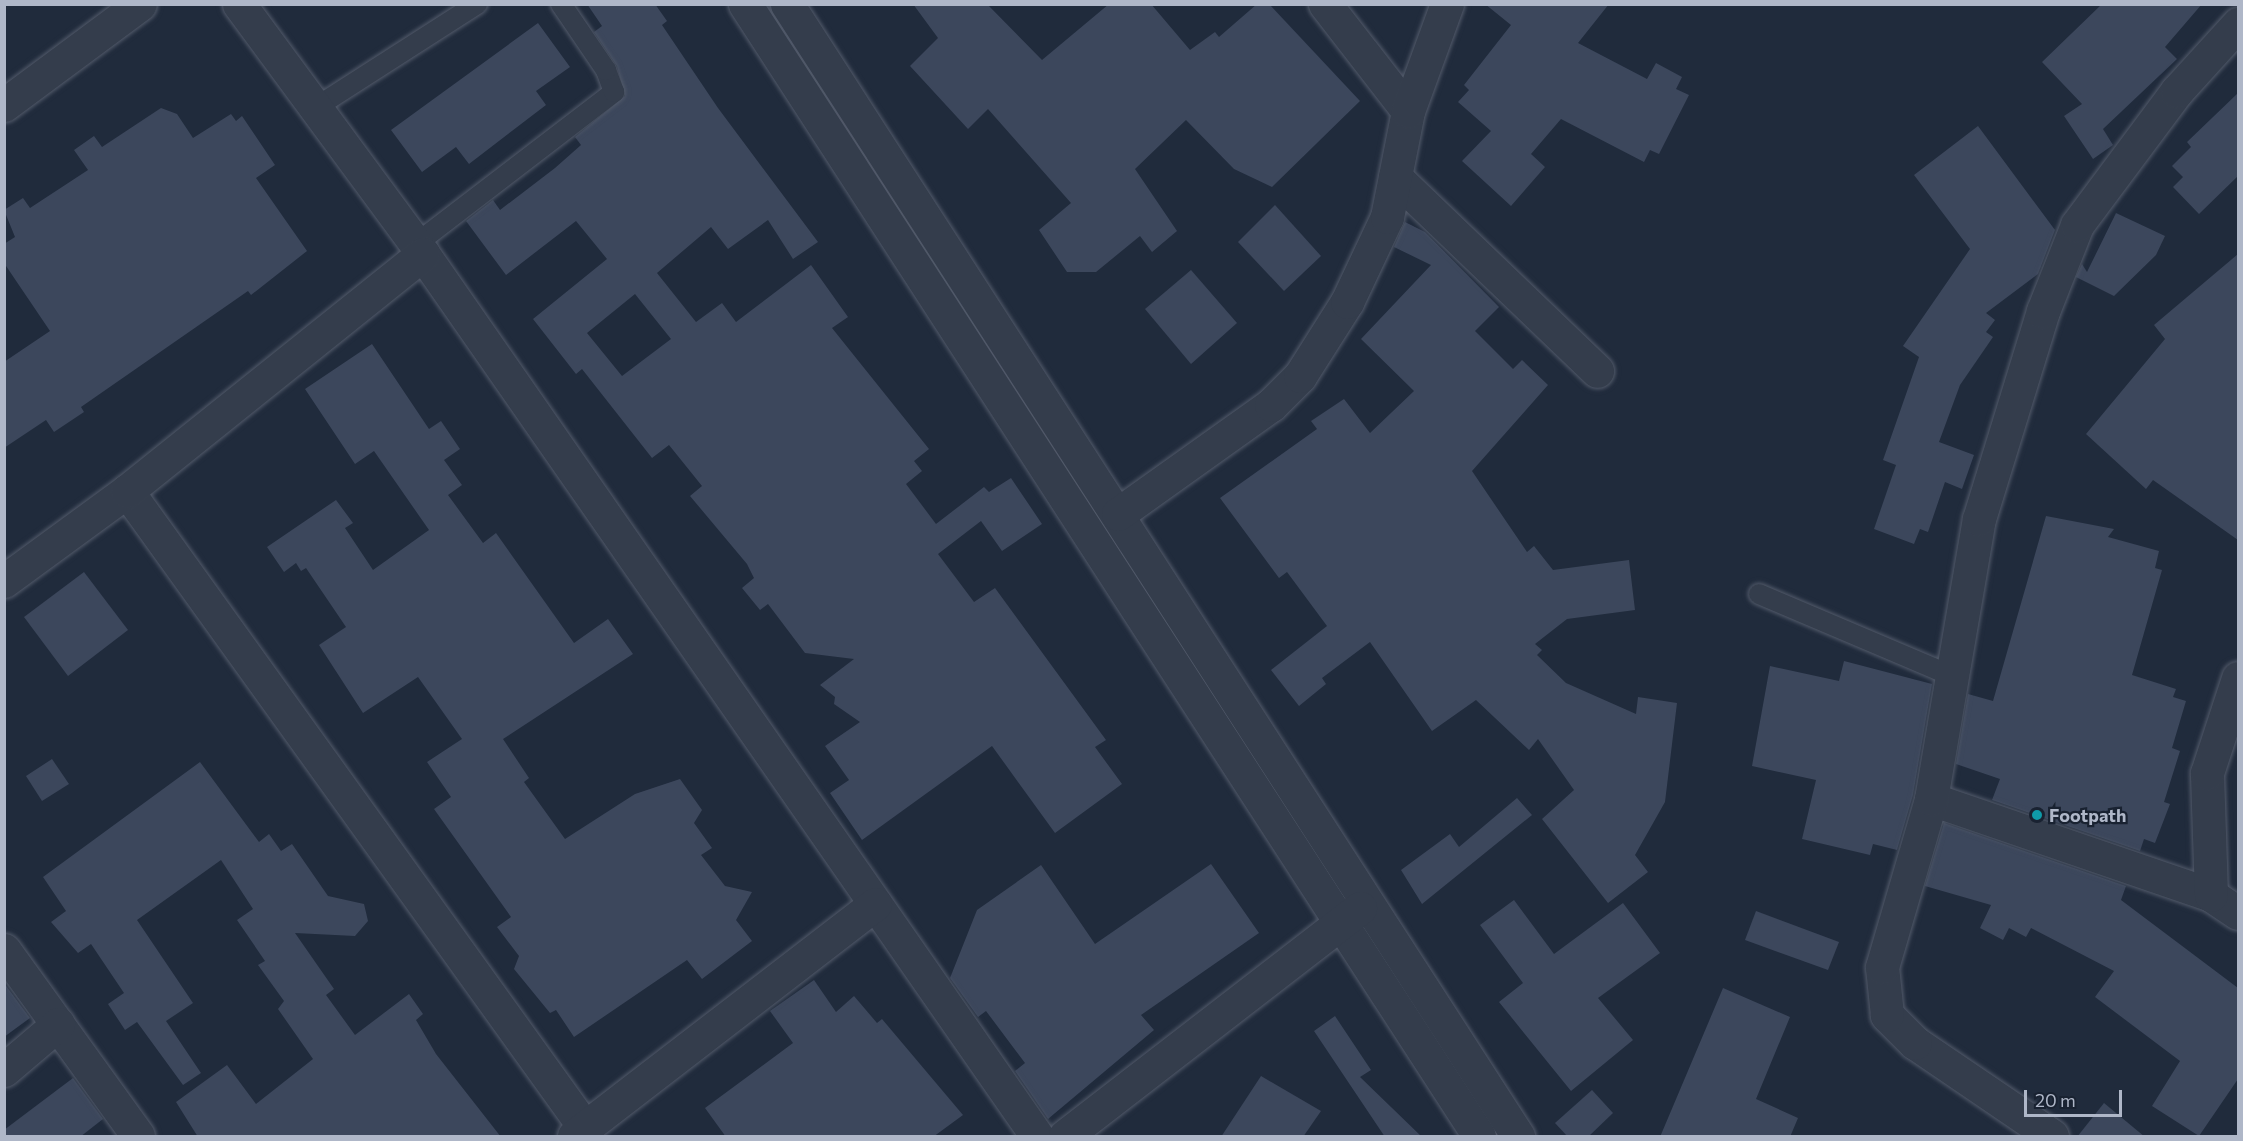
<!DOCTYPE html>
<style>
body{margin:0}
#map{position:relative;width:2243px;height:1141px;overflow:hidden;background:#202b3c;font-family:Commissioner,sans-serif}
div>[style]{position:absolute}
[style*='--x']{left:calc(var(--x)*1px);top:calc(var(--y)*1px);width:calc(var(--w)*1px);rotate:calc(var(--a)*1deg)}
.building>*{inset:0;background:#3c475c}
.roads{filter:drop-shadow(0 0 2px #525a6a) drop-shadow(0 0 2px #525a6a)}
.lane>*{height:20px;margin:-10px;padding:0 10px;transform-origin:10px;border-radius:10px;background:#343d4c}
.street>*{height:33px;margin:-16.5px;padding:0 16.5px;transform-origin:16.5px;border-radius:16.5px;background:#343d4c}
.dots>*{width:16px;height:16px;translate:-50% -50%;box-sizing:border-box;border:3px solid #192231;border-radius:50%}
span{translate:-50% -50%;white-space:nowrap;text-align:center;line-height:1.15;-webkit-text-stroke:4.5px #192231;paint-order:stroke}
.poi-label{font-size:18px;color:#afb7c8;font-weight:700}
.left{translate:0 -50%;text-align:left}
.frame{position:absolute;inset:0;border:6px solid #afb7c8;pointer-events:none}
.scale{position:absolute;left:2024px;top:1090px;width:98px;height:27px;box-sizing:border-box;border:3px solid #afb7c8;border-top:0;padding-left:8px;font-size:18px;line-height:21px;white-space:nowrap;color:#afb7c8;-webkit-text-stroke:4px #192231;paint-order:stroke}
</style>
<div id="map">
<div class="building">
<div style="clip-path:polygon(evenodd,587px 4px,655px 4px,667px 21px,662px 25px,718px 108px,818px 242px,793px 259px,768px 220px,728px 249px,711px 227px,657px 273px,696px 322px,722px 303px,736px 322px,811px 265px,848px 317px,832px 328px,929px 449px,914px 461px,922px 471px,906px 484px,936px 524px,984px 487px,989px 492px,1011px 478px,1042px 524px,1002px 551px,981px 521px,938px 554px,974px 602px,995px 588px,1106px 740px,1095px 747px,1122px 784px,1055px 833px,992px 746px,862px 840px,830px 793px,849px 780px,825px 746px,860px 722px,834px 704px,835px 697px,820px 685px,854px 659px,805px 653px,768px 604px,760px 610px,742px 588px,754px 578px,747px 564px,690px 496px,702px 486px,669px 445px,652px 458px,582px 369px,576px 374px,533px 319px,607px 259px,576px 221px,506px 275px,466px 221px,493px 200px,500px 210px,555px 168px,581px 145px,575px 137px,625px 96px,617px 66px,594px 32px,602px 26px,587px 4px,635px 294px,671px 339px,622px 376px,587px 333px,635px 294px)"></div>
<div style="clip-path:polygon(913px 4px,987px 4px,1042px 60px,1109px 4px,1151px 4px,1190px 50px,1215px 32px,1219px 37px,1257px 4px,1269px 4px,1360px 101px,1272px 187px,1234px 169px,1186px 120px,1135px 169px,1177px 231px,1152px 252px,1140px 236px,1096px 272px,1067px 272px,1039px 230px,1071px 203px,988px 109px,968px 129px,910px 66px,938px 38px)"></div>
<div style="clip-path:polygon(1485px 4px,1609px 4px,1578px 43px,1647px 79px,1656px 63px,1682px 77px,1676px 89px,1689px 95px,1659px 154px,1650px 150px,1644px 162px,1561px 119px,1531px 154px,1545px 167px,1511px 206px,1462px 161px,1491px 131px,1458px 102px,1469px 90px,1464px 85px,1511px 25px)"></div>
<div style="clip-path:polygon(2102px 4px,2202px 4px,2165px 47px,2177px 59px,2103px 129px,2113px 145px,2093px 159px,2064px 116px,2082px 104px,2042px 62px)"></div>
<div style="clip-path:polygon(538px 23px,570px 67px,536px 91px,546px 105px,469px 164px,456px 147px,422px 172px,391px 130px)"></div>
<div style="clip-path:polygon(2238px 93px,2238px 176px,2199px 214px,2173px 187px,2183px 177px,2172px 166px,2191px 147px,2187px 142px)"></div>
<div style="clip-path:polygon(161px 108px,177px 114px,193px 138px,231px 114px,236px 121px,242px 116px,275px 165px,256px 178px,307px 251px,251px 295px,248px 291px,81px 407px,84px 412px,54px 432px,46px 420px,4px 448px,4px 362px,50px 331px,4px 263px,4px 244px,15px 237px,4px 210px,23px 198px,30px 208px,88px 170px,74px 150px,94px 136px,102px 147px)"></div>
<div style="clip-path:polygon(1978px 126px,2055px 230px,2038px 274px,1986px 313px,1995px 320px,1986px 332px,1993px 337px,1960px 385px,1939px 442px,1974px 455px,1962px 489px,1945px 482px,1928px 532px,1920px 529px,1914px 544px,1874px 529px,1896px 465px,1883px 460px,1919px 357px,1903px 346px,1970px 249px,1914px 175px)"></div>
<div style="clip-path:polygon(1275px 205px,1321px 256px,1284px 291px,1238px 242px)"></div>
<div style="clip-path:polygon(2116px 213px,2165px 236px,2156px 255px,2114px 296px,2076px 277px,2082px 264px,2087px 272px)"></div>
<div style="clip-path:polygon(1405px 222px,1425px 232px,1499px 307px,1475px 331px,1513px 369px,1522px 360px,1548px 385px,1472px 471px,1527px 552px,1534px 546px,1553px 570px,1629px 560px,1635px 610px,1567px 619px,1535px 644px,1542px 650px,1537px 655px,1566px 683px,1636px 714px,1638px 697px,1677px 703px,1665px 802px,1635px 855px,1648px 872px,1608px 903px,1542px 819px,1574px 790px,1538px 739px,1529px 750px,1476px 700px,1432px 731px,1370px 642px,1322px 678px,1326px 684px,1299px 706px,1271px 670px,1327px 626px,1287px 572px,1279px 578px,1220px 498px,1317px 429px,1311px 421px,1344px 399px,1370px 433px,1414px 391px,1361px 339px,1431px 265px,1394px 247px)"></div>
<div style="clip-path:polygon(2238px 254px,2238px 540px,2153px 480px,2146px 489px,2086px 434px,2165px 339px,2154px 325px)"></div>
<div style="clip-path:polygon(1191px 270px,1237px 323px,1191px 364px,1145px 309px)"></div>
<div style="clip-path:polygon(372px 344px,429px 429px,441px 421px,460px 449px,444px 460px,462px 485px,448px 495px,483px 543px,496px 533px,574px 643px,608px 619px,633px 654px,503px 739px,529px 778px,524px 782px,565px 839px,635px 794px,680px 779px,702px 810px,694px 823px,712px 848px,701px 855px,725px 886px,752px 892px,736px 920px,752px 941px,702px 979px,687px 960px,574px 1037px,556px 1010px,550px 1013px,514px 969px,519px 956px,497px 927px,511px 917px,434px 809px,451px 797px,427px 762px,462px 739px,418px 677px,363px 713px,319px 645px,346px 627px,306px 568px,301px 571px,296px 563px,284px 572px,267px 547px,336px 500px,353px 523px,345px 528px,373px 570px,429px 530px,374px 451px,355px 464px,305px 389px)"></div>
<div style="clip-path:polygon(2046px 516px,2114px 529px,2108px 537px,2159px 551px,2155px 568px,2162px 570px,2132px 675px,2176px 689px,2173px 697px,2186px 701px,2172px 748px,2180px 751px,2164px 802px,2170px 804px,2155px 843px,2144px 839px,2140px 851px,1992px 800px,2000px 779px,1956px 764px,1968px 694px,1993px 701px)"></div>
<div style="clip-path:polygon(84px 572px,128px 630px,68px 676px,24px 617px)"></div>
<div style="clip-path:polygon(1844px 661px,1932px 684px,1913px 795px,1897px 850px,1873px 844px,1870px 855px,1802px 839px,1816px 780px,1752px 766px,1770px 666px,1839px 681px)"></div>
<div style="clip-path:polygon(52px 759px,69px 784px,42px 801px,26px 776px)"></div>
<div style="clip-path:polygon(200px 762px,259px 842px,269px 834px,281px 851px,292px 844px,328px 896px,364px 904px,368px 921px,355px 936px,295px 933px,334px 989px,326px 995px,355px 1035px,409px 994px,423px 1014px,416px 1020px,436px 1054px,501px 1137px,198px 1137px,176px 1102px,227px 1065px,256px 1104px,313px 1059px,278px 1009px,284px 1001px,258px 965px,265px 961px,237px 920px,253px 909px,221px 860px,137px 920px,193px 1003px,166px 1021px,201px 1073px,183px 1085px,137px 1022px,125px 1030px,108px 1004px,124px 993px,91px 944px,78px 953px,51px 922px,66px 911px,43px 877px)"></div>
<div style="clip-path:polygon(1517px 798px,1532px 815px,1422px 904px,1401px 870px,1450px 834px,1459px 847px)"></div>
<div style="clip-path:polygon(1944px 823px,2126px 886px,2121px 900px,2238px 988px,2238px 1079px,2199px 1136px,2152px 1106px,2180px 1061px,2095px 997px,2114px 971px,2031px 928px,2026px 937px,2009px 928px,2003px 940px,1980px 928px,1991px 905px,1925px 886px)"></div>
<div style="clip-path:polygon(1211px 864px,1259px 933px,1141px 1015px,1154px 1030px,1048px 1119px,1015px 1071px,1025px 1063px,986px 1011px,978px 1017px,950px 978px,977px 910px,1041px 865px,1095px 944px)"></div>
<div style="clip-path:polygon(1514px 900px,1554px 954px,1623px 903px,1660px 953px,1598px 998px,1633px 1040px,1571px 1091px,1499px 1002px,1523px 983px,1480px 925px)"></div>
<div style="clip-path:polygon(1756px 911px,1839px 942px,1828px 970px,1745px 940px)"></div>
<div style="clip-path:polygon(814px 980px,836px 1012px,854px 996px,877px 1023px,882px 1019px,963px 1115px,933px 1137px,726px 1137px,705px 1108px,793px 1043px,770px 1011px)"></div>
<div style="clip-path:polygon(4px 983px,30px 1018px,4px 1037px)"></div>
<div style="clip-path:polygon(1723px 988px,1790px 1017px,1756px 1099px,1798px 1118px,1790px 1137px,1660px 1137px)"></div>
<div style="clip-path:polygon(1335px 1016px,1371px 1070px,1360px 1077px,1422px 1137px,1385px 1137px,1314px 1031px)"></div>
<div style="clip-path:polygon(1261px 1076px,1321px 1111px,1303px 1137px,1221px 1137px)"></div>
<div style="clip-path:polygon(73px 1078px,103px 1119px,80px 1137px,4px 1137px,4px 1130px)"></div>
<div style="clip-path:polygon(1592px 1090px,1613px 1113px,1588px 1137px,1568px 1137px,1555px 1123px)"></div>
<div style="clip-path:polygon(2104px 1103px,2145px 1137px,2077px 1137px)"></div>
</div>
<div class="roads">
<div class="lane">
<div style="--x:315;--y:108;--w:193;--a:-32.7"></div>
<div style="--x:416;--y:244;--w:250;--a:-37.5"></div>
<div style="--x:614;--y:92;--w:23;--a:-110"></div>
<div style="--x:606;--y:70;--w:80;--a:-124.3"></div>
<div style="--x:1759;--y:594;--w:213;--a:23"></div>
</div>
<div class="street">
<div style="--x:239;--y:4;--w:310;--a:53.6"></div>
<div style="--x:423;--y:254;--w:1075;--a:55.16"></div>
<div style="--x:745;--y:4;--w:1349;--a:57.04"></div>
<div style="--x:787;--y:4;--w:1348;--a:57.15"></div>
<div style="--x:1325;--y:4;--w:135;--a:52.2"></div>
<div style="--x:4;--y:105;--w:169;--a:-36.6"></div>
<div style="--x:1395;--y:177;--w:280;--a:43.8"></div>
<div style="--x:127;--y:491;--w:785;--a:54.28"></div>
<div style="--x:1118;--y:514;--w:188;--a:-35.5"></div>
<div style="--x:1271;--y:405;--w:41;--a:-45"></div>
<div style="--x:1300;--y:376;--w:88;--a:-57.6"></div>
<div style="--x:1347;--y:302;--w:94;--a:-64.8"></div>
<div style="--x:1387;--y:217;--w:108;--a:-78.8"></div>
<div style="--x:1408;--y:111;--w:114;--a:-70"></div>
<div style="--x:4;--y:581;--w:152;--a:-36.2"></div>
<div style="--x:127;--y:491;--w:379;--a:-38.7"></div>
<div style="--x:1931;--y:799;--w:296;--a:18.9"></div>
<div style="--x:2211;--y:895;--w:32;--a:34"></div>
<div style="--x:2211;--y:895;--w:122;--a:-91.9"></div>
<div style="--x:2207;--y:773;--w:100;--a:-71.9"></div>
<div style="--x:4;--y:950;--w:229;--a:54.2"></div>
<div style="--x:4;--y:1070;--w:71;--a:-40.4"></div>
<div style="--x:574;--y:1136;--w:380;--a:-37.6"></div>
<div style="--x:1065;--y:1136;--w:373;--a:-37.7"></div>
<div style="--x:2052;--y:1136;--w:166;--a:-145.8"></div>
<div style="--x:1915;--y:1043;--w:40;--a:-135"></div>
<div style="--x:1887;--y:1015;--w:48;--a:-95.9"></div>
<div style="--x:1882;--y:967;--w:175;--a:-73.7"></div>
<div style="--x:1931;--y:799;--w:284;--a:-80.3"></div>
<div style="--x:1979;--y:519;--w:218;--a:-72.9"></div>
<div style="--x:2043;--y:311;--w:92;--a:-68.4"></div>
<div style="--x:2077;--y:225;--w:167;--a:-53.3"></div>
<div style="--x:2177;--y:91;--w:91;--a:-47.7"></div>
</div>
</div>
<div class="dots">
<div style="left:2037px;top:815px;background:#0f9aa8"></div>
</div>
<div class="poi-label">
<span class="left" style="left:2049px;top:815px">Footpath</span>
</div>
<div class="frame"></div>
<div class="scale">20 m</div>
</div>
